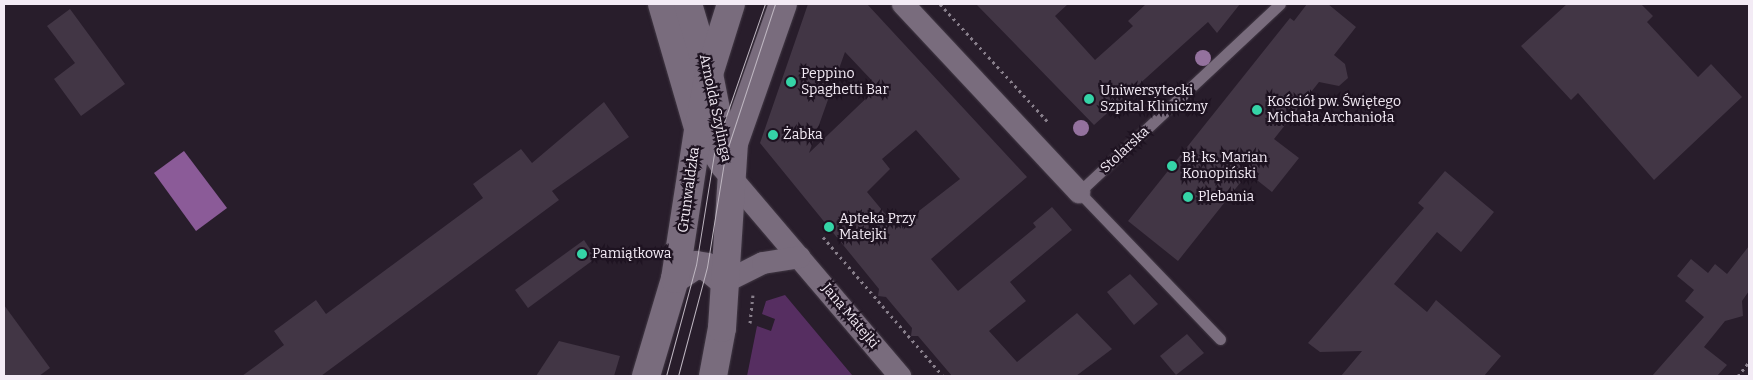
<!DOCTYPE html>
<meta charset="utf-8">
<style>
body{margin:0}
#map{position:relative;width:1753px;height:380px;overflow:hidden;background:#281d2b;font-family:Bitter,serif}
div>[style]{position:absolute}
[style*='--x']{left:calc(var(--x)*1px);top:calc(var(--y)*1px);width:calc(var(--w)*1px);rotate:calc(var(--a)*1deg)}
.green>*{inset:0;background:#562e61}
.water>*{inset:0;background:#8b5b98}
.building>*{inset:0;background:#423645}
.path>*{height:3px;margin-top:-1.5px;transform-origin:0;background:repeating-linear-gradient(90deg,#887f8b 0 2.5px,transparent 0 6.5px)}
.roads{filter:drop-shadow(0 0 1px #423945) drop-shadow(0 0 1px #423945)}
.lane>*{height:11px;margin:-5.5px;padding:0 5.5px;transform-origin:5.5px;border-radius:5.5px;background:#796c7d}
.street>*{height:22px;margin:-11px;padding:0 11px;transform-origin:11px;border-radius:11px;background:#796c7d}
.secondary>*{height:28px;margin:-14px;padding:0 14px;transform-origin:14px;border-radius:14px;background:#796c7d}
.tram>*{height:1px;margin:-0.5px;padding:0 0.5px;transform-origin:0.5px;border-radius:0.5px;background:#beb6c1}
.trees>*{width:16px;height:16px;margin:-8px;border-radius:50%;background:#94729e}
.dots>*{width:14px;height:14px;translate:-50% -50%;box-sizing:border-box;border:2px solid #1e1321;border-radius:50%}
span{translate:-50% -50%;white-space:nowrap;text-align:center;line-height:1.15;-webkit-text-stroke:4.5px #1e1321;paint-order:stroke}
.poi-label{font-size:14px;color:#f3ebf5}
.left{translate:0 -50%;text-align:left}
.street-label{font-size:14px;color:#f3ebf5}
.frame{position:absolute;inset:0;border:5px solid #f3ebf5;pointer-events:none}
</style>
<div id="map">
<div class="green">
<div style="clip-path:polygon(785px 295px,852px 375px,852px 376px,747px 376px,757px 326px,771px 331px,775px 319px,762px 314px,766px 301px)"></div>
</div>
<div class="water">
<div style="clip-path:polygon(184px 151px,227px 208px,196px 231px,154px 173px)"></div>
</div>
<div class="building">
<div style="clip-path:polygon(evenodd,808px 4px,867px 4px,1027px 177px,931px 259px,958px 291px,1036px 227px,1033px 223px,1052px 207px,1072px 230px,1010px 282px,1026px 301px,989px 331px,1017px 362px,1077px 313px,1112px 349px,1076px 376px,952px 376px,918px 336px,911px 336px,912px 328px,886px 297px,878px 296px,879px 289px,760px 143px,808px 4px,845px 52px,878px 87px,809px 153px,845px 52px,808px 4px,916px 130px,960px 179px,897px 228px,867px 192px,890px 169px,882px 159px,916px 130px)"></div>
<div style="clip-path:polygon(976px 4px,1068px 4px,1055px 16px,1095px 60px,1133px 26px,1128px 21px,1146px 4px,1240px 4px,1217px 33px,1208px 22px,1094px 125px)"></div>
<div style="clip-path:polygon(1307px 4px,1328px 4px,1356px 27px,1334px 55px,1345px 64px,1348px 78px,1339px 86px,1319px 82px,1274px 139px,1299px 158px,1272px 192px,1248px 173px,1178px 261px,1128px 221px,1290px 18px,1294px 21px)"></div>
<div style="clip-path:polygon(1567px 4px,1641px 4px,1653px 16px,1647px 22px,1698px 77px,1711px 64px,1742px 97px,1654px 180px,1578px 93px,1571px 100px,1521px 46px)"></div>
<div style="clip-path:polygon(70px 9px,125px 84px,81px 116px,54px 79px,75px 63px,47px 26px)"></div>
<div style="clip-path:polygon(604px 102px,629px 137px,552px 191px,559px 200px,321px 376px,242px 376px,284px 345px,274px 331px,316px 300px,326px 314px,483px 198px,473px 184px,521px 149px,532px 163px)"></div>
<div style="clip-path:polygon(1445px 171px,1494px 212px,1461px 252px,1437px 232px,1394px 284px,1427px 312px,1436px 300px,1501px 356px,1484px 376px,1341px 376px,1362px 351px,1320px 352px,1308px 343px,1424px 208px,1418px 203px)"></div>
<div style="clip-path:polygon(584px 240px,596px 258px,528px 308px,515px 290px)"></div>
<div style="clip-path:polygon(1749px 246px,1749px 291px,1742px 301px,1743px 316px,1725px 321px,1704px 347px,1727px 365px,1717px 376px,1652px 376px,1704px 317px,1685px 301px,1694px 290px,1677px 276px,1691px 259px,1708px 273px,1715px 264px,1727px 274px)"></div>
<div style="clip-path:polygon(1130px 274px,1158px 304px,1134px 325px,1107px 292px)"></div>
<div style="clip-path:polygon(4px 305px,50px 368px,39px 376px,4px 376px)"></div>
<div style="clip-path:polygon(1187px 334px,1204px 353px,1176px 375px,1160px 356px)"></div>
<div style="clip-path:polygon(559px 341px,620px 356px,614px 376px,536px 376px)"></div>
</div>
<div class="path">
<div style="--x:940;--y:4;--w:161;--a:47.5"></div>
<div style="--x:823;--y:237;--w:184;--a:49.2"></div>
<div style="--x:750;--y:323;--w:28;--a:-84"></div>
<div style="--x:1738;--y:376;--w:18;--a:-52"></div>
</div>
<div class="roads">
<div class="lane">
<div style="--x:1220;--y:339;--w:204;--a:-133.8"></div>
<div style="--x:1079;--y:192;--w:275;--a:-43.1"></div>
</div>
<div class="street">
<div style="--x:903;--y:4;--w:258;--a:46.9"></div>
<div style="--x:698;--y:130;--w:44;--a:57"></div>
<div style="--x:722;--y:167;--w:275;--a:49.6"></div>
<div style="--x:725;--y:282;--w:42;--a:-26.6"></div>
<div style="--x:763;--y:263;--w:37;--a:-9"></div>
</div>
<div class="secondary">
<div style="--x:662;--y:4;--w:129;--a:73.8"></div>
<div style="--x:688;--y:4;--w:73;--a:73.3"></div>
<div style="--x:709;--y:74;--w:93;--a:78.8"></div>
<div style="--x:675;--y:279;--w:25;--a:-34"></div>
<div style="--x:696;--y:265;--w:11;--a:10"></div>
<div style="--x:707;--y:267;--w:23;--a:40"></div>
<div style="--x:646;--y:376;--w:101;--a:-73.4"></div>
<div style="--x:675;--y:279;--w:151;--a:-81.2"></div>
<div style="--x:698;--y:130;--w:57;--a:-78.9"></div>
<div style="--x:709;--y:74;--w:73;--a:-72.6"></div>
<div style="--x:713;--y:376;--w:49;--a:-79.4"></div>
<div style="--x:722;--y:328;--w:185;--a:-86.3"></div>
<div style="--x:734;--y:143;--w:147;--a:-70.6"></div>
</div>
</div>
<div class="tram">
<div style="--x:666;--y:376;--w:115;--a:-74.9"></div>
<div style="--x:696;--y:265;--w:119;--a:-80.8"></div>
<div style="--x:715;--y:148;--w:152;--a:-70.9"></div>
<div style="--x:678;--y:376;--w:113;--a:-75.1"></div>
<div style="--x:707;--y:267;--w:112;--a:-80.8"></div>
<div style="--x:725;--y:156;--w:160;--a:-71.8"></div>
</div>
<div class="trees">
<div style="left:1203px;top:58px"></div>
<div style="left:1081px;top:128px"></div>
</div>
<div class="dots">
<div style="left:791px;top:82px;background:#35d4a7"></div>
<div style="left:1089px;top:99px;background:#35d4a7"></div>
<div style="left:1257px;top:110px;background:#35d4a7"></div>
<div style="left:773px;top:135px;background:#35d4a7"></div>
<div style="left:1172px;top:166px;background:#35d4a7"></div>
<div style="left:1188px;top:197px;background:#35d4a7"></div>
<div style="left:829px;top:227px;background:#35d4a7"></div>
<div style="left:582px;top:254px;background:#35d4a7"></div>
</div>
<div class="poi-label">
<span class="left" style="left:801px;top:82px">Peppino<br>Spaghetti Bar</span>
<span class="left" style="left:1100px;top:99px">Uniwersytecki<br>Szpital Kliniczny</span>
<span class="left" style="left:1267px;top:110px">Kościół pw. Świętego<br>Michała Archanioła</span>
<span class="left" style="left:783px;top:135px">Żabka</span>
<span class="left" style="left:1182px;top:166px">Bł. ks. Marian<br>Konopiński</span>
<span class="left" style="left:1198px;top:197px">Plebania</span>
<span class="left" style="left:839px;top:227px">Apteka Przy<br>Matejki</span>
<span class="left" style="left:592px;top:254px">Pamiątkowa</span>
</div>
<div class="street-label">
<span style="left:715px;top:108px;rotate:78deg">Arnolda Szylinga</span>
<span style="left:1125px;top:150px;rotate:-43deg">Stolarska</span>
<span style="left:689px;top:190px;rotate:-82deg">Grunwaldzka</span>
<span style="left:850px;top:316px;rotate:50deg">Jana Matejki</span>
</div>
<div class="frame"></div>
</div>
